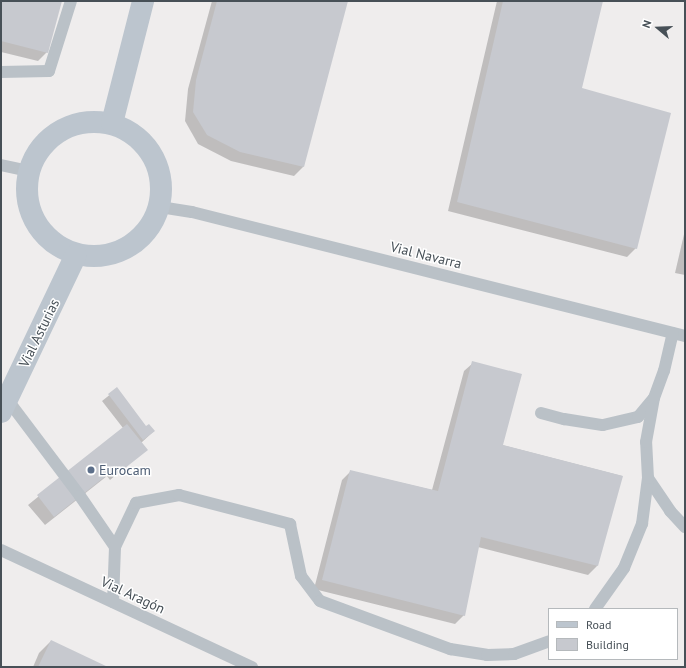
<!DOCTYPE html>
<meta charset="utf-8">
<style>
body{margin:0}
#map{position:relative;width:686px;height:668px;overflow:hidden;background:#efeded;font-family:"PT Sans",sans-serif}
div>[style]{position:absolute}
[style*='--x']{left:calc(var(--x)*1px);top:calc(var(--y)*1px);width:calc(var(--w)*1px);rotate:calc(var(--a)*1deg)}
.shadow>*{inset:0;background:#0003}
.building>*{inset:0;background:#c7c9cf}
.lane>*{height:12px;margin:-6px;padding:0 6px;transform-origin:6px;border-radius:6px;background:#bac1c7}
.secondary>*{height:22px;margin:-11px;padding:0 11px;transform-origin:11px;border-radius:11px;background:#bcc5ce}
.secondary>.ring{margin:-11px;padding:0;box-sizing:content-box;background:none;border:22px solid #bcc5ce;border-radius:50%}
.dots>*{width:11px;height:11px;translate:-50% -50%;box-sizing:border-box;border:2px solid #fff;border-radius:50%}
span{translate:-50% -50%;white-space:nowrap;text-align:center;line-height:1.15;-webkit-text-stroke:3px #fff;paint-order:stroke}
.street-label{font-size:14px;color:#475057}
.service-label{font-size:14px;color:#4e5e75}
.left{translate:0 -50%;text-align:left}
.frame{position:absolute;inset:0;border:2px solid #475057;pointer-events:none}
.legend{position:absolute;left:548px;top:608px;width:130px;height:52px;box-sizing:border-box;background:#fff;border:1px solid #b5b9bc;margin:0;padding:5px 7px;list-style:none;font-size:12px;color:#475057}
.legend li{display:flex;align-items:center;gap:8px;height:20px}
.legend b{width:20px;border:1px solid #b5b9bc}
.north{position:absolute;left:638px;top:8px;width:40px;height:40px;-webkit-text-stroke:3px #fff;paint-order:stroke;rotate:289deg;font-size:11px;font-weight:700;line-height:16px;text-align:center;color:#475057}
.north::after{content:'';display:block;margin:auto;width:14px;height:18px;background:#475057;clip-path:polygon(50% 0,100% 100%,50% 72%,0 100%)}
</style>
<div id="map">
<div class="shadow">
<div style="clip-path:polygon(1px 1px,61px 1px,47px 52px,38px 61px,1px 52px)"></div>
<div style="clip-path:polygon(212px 1px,347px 1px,303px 167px,294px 176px,231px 161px,198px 144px,185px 121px,188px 89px)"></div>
<div style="clip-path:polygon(497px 1px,602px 1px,580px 89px,636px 248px,627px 257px,448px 211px)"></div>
<div style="clip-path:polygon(685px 230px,685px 275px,675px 273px)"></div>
<div style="clip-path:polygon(473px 363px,502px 445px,622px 476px,597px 566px,588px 575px,478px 547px,464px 615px,455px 624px,314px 589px,342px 480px,351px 471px,432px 490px,464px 371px)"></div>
<div style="clip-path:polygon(117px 389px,146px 427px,154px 431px,141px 443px,146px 450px,110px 480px,107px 476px,45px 525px,28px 505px,123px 428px,102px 401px)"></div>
<div style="clip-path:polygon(51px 641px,106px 667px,33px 667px,39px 653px)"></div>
</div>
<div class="building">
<div style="clip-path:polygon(1px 1px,62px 1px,48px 53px,1px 41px)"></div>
<div style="clip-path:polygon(217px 1px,348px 1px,304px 167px,240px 152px,207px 135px,193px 112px,196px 80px)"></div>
<div style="clip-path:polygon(503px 1px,603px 1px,582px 88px,671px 113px,637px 249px,457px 202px)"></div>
<div style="clip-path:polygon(472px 361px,522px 374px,503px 445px,623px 476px,598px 566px,481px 537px,465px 616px,322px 580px,350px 470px,438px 491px)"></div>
<div style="clip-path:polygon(117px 387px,146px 426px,149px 424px,155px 431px,143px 440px,108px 394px)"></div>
<div style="clip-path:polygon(127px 424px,148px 450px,120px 472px,116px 468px,54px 517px,37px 495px)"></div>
<div style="clip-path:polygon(51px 640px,108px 667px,38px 667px)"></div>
</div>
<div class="lane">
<div style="--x:1;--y:72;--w:48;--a:-1.2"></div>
<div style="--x:49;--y:71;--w:73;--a:-72.6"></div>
<div style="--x:1;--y:165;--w:29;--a:12"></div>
<div style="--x:160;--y:207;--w:32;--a:9"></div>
<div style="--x:192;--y:212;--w:508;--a:14.12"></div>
<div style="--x:7;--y:399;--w:121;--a:53"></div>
<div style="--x:80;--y:496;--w:62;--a:55.5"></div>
<div style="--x:115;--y:547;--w:55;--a:92.1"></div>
<div style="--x:541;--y:413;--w:24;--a:15"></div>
<div style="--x:564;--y:419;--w:39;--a:9"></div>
<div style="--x:603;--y:425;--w:36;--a:-13"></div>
<div style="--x:638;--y:417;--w:23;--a:-50"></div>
<div style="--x:648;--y:478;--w:40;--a:56"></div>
<div style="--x:670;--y:511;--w:22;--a:47"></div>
<div style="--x:115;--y:547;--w:49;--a:-64.5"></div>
<div style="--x:136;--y:503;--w:44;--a:-10.5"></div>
<div style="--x:179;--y:495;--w:115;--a:14.6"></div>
<div style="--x:290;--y:524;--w:53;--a:78.1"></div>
<div style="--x:301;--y:576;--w:31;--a:53"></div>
<div style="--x:320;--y:601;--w:139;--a:20.3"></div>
<div style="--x:450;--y:649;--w:37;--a:9"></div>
<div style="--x:487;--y:655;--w:27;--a:-2"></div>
<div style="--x:514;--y:654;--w:37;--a:-20"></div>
<div style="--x:1;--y:550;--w:277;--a:25"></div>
<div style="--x:595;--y:609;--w:50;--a:-54.7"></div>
<div style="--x:624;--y:568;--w:48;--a:-67.8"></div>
<div style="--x:642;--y:524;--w:46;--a:-82.6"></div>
<div style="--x:648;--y:478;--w:36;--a:-93"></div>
<div style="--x:646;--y:442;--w:45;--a:-79.7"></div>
<div style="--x:654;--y:398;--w:29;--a:-70"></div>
<div style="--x:664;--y:371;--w:39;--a:-77"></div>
</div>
<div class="secondary">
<div class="ring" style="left:27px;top:122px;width:112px;height:112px"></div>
<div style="--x:112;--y:123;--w:126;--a:-75.7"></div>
<div style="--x:1;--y:412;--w:174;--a:-64.5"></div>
</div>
<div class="dots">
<div style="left:91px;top:470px;background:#5c6f8a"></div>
</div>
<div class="street-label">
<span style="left:426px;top:255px;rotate:14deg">Vial Navarra</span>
<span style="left:39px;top:333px;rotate:-64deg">Vial Asturias</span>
<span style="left:133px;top:595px;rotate:25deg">Vial Aragón</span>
</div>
<div class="service-label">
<span class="left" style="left:99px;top:470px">Eurocam</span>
</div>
<div class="frame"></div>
<ul class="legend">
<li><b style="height:5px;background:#bcc5ce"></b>Road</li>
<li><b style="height:11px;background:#c7c9cf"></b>Building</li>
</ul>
<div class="north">N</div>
</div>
